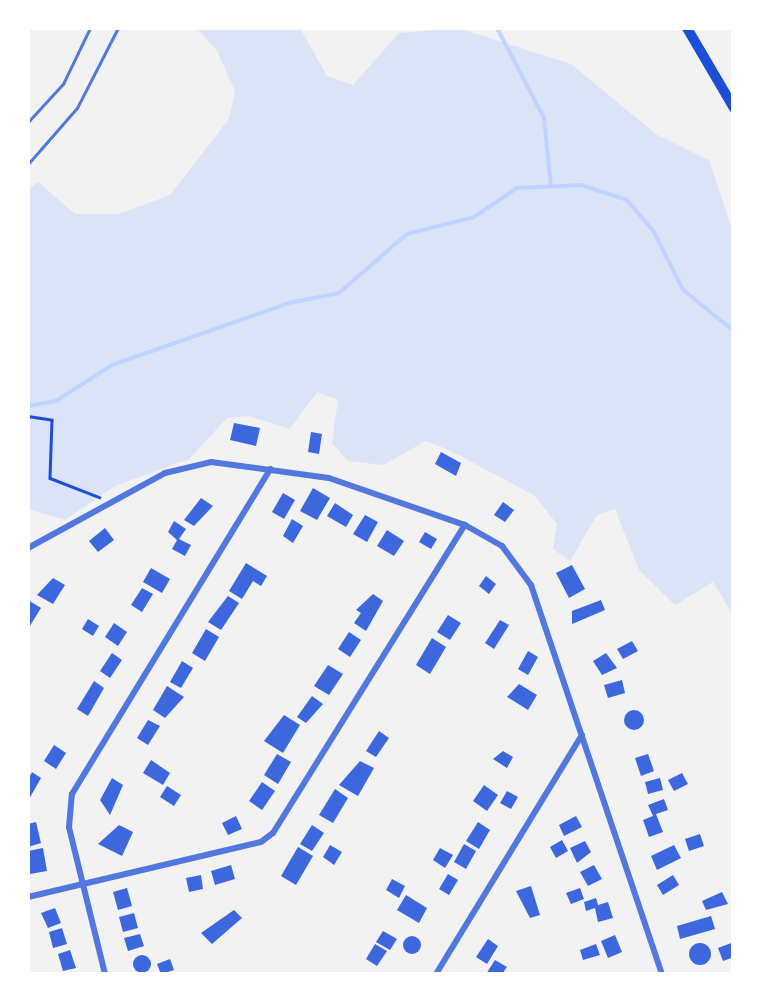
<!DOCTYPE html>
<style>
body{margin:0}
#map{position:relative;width:761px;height:1002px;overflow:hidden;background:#f2f2f2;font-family:Commissioner,sans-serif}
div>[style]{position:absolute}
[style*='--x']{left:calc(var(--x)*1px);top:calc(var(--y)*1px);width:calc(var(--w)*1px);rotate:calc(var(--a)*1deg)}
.green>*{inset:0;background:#dbe4f7}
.stream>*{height:4px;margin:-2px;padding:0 2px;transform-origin:2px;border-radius:2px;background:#bfd3fe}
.building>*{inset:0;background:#3d67dc}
.round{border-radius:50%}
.path>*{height:2.5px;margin:-1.25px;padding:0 1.25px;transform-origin:1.25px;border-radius:1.25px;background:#1d4ed8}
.service>*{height:2.5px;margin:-1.25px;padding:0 1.25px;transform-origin:1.25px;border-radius:1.25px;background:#5277de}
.minor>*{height:6px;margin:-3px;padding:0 3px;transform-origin:3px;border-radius:3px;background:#5277de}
.trunk>*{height:10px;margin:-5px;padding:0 5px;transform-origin:5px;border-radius:5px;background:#1d4ed8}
span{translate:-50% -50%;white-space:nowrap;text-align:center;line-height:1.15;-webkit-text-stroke:8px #fff;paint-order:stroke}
.frame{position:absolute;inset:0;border:30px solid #fff;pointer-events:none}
</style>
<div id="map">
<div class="green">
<div style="clip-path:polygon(196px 28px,300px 28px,327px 76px,353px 85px,399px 33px,458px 28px,571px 64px,657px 135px,709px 160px,734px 235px,733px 615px,713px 582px,675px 605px,639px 570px,615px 509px,597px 515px,570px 561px,553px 549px,557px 524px,535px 496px,451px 451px,426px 441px,383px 465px,348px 461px,332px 443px,338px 400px,317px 392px,290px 429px,249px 416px,227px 418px,189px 459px,115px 486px,65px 520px,28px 509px,28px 189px,38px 182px,75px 214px,119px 214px,170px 195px,229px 119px,235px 91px,216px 49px)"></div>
</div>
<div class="stream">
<div style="--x:497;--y:28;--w:102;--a:62.4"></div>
<div style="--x:544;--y:118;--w:69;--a:84.2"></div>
<div style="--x:28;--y:406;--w:28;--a:-10"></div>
<div style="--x:56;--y:401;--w:67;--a:-32.7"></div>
<div style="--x:112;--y:365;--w:188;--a:-19.3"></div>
<div style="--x:289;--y:303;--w:51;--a:-11.3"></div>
<div style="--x:339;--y:293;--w:90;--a:-40.9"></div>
<div style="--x:407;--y:234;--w:69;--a:-14.2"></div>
<div style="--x:474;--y:217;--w:52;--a:-34"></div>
<div style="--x:517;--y:188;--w:64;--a:-2.7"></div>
<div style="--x:581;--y:185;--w:48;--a:18.1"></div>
<div style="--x:627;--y:200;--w:42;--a:49.8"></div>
<div style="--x:654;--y:232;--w:65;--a:63.4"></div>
<div style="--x:683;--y:290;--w:65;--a:38.8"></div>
</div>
<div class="building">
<div style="clip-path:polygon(234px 423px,260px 428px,256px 446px,230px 440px)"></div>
<div style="clip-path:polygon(311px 432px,322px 434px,319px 454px,308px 452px)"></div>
<div style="clip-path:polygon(441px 452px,461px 463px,456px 476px,435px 464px)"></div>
<div style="clip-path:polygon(313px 488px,330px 498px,317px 520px,300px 511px)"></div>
<div style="clip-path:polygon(283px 493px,295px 500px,284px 519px,272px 512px)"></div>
<div style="clip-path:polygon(201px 498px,213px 506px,194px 526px,184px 520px)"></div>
<div style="clip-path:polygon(503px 502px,514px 510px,505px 522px,494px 515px)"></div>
<div style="clip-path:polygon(335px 503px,353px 515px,346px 527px,327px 516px)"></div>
<div style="clip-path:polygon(365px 515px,378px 522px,367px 542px,353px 534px)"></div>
<div style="clip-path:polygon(292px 519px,303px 526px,293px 543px,283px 536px)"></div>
<div style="clip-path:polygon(174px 521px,186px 529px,179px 539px,191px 545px,185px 556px,172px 549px,177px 540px,168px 532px)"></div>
<div style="clip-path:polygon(105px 528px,114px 540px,98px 552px,89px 541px)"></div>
<div style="clip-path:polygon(387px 530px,404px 541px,394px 556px,377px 546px)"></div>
<div style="clip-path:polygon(425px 532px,437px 539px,431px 549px,419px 542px)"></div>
<div style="clip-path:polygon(246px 563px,267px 576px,261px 586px,253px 581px,242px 599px,229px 591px)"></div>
<div style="clip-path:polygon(572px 565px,585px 589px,569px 598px,556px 573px)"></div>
<div style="clip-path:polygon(151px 568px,170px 579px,162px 593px,143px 582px)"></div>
<div style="clip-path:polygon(486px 576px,496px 584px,489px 594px,479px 586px)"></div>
<div style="clip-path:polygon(53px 578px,65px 585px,53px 604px,37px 595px)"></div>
<div style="clip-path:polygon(142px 588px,153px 594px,142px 612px,131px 605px)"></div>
<div style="clip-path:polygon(373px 594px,383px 601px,366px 631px,354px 623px,361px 613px,356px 610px)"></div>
<div style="clip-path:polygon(228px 596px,239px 603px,221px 630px,208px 622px)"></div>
<div style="clip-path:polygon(28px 600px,41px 608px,28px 629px)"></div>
<div style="clip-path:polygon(601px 600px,605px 610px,572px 624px,572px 611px)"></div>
<div style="clip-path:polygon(448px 615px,461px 623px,450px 640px,437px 632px)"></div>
<div style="clip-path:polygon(88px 619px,99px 626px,93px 636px,82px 629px)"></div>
<div style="clip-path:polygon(500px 620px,509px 625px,494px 649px,485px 643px)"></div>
<div style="clip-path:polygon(114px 623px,127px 632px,118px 646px,105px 637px)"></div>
<div style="clip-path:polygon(206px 629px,219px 637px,205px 661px,192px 653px)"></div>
<div style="clip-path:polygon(349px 632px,361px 640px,350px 657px,338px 649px)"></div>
<div style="clip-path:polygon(432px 638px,446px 647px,430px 674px,416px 665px)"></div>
<div style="clip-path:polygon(632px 641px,638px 651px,623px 659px,617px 649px)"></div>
<div style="clip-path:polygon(528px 651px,538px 657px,528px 675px,518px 669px)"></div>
<div style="clip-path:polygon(112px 653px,122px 660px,110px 678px,100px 671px)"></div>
<div style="clip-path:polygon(606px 653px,617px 668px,602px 675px,593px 661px)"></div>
<div style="clip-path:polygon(182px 661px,193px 668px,181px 688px,170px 682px)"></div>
<div style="clip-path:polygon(328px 665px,343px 674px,329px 695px,314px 686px)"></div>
<div style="clip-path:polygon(622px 680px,625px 693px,608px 698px,604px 685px)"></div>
<div style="clip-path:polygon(94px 681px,104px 688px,88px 716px,77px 709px)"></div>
<div style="clip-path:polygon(519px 684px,537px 695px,528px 710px,507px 697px)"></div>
<div style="clip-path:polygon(167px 686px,184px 697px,165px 718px,153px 710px)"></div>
<div style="clip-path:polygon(312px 696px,323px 704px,306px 723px,297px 717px)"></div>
<div class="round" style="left:624px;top:710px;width:20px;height:20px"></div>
<div style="clip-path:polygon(284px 715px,300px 725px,283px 753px,264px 741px)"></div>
<div style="clip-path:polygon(148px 720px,160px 726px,148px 745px,137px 738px)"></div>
<div style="clip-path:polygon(379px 731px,389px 738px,376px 757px,366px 751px)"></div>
<div style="clip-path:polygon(54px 745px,66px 753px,56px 769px,44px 761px)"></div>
<div style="clip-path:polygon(503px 751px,513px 757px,507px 768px,493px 759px)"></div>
<div style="clip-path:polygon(277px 754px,291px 762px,278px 784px,264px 775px)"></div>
<div style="clip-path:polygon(648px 754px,654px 771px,641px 776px,635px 758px)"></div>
<div style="clip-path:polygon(151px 760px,170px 773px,163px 785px,143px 773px)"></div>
<div style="clip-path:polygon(360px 761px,374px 768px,358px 796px,339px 785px)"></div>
<div style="clip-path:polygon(32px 772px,41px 778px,28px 801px,28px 780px)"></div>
<div style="clip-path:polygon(682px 773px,688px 784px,674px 791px,668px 780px)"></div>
<div style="clip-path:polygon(112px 778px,123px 785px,110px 815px,100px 800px)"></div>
<div style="clip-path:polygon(660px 778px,663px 790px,648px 794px,645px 782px)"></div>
<div style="clip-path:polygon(262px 782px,275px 791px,262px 810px,249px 801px)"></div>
<div style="clip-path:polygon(484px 785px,498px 795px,487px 811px,473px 801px)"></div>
<div style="clip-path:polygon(167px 786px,181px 795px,174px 806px,160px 797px)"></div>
<div style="clip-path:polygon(335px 789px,348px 798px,333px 823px,319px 815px)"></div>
<div style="clip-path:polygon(507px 791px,518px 797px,511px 809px,500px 803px)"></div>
<div style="clip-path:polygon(664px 799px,668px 810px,656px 814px,663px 832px,649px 837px,643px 820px,653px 816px,648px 805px)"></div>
<div style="clip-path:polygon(236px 816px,242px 829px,228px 835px,222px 823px)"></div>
<div style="clip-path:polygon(576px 816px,582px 827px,564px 836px,559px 825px)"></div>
<div style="clip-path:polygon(36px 822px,41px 843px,28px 847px,28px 824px)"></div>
<div style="clip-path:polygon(478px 822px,490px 830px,479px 849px,466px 841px)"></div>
<div style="clip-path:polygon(119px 825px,133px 832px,122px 856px,98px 844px)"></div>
<div style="clip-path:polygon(312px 825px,324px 833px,312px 851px,300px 844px)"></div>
<div style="clip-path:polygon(700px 834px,704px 846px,689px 851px,685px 839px)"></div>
<div style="clip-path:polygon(562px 840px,568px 851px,556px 858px,550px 847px)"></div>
<div style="clip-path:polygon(585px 841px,591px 852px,577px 863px,570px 848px)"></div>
<div style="clip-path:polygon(464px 844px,476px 851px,466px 869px,454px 862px)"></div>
<div style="clip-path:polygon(330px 845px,342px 852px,334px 865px,323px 857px)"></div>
<div style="clip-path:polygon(674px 845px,681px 858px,657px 870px,651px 856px)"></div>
<div style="clip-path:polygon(298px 847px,313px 856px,296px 885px,281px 876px)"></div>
<div style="clip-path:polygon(43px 848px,47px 871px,30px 874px,28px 851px)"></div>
<div style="clip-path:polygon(440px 848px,453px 855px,445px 868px,433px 860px)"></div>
<div style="clip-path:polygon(231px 865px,235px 879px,215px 885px,211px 871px)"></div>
<div style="clip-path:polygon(594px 865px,602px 879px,588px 886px,580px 872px)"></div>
<div style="clip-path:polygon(448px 874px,458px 880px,449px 895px,439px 889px)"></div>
<div style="clip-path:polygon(201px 875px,203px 889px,189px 892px,186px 878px)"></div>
<div style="clip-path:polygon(673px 875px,679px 885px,663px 895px,657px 885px)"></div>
<div style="clip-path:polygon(392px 879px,405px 886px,399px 898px,386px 890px)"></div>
<div style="clip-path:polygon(531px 886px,540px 915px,530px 918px,516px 891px)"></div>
<div style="clip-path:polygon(127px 888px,132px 906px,118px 910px,113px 892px)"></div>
<div style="clip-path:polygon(580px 888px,584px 899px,571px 904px,566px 893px)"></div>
<div style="clip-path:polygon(722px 892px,728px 904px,706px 910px,702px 901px)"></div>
<div style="clip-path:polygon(406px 895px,427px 908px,419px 923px,397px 910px)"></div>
<div style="clip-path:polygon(596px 898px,598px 905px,608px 902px,613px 918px,598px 922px,595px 908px,586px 911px,584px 902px)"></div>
<div style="clip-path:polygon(55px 908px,61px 923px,48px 928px,41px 913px)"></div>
<div style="clip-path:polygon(234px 910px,242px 918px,212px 944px,201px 933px)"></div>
<div style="clip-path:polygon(134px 913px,138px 928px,123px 932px,119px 917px)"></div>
<div style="clip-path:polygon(711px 916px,715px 929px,680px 939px,677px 926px)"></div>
<div style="clip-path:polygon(62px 928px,67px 944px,53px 948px,49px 932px)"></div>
<div style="clip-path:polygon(383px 931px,397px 939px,390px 950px,376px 942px)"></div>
<div style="clip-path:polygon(140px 934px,144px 946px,128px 951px,124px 938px)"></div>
<div style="clip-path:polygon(615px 935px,622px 952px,608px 958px,601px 941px)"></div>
<div class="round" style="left:403px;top:936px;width:18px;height:18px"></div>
<div style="clip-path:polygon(488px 939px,498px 946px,487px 964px,476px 957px)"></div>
<div style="clip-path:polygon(734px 942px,734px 957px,723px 961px,718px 948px)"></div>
<div class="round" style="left:689px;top:943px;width:22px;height:22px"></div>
<div style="clip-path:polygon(375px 944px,387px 951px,377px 966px,366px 959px)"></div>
<div style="clip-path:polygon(596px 944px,600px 955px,583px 960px,580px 950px)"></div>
<div style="clip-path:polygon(70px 950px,76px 968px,63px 971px,58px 954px)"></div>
<div class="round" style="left:133px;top:955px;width:18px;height:18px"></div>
<div style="clip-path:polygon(170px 959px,174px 970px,161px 974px,157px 964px)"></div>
<div style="clip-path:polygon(495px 960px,507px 967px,502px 974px,486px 974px)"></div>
</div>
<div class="path">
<div style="--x:28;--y:416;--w:24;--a:9"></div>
<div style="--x:52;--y:420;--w:58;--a:92"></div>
<div style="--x:50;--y:478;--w:53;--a:21.2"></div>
</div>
<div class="service">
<div style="--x:28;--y:122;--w:52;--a:-47.4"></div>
<div style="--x:63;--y:84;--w:62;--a:-64.3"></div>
<div style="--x:28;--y:164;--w:74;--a:-48.8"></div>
<div style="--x:77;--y:108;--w:90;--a:-62.9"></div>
</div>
<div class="minor">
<div style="--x:28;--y:548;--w:156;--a:-28.7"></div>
<div style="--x:165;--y:473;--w:47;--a:-13.4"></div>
<div style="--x:211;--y:462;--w:119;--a:7.7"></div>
<div style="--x:329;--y:478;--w:144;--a:19.1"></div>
<div style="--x:465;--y:525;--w:43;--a:29.6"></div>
<div style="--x:502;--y:546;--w:49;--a:53.4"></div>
<div style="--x:531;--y:585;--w:410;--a:71.4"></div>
<div style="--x:28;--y:897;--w:239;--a:-13.3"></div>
<div style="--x:261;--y:842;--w:15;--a:-37"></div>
<div style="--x:273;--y:833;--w:363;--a:-58.1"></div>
<div style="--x:105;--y:974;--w:151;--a:-103.8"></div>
<div style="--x:69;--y:827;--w:33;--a:-85"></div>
<div style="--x:72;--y:794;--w:381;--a:-58.6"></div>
<div style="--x:436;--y:974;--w:280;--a:-58.6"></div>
</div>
<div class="trunk">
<div style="--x:687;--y:28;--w:93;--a:59.6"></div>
</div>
<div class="frame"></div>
</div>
